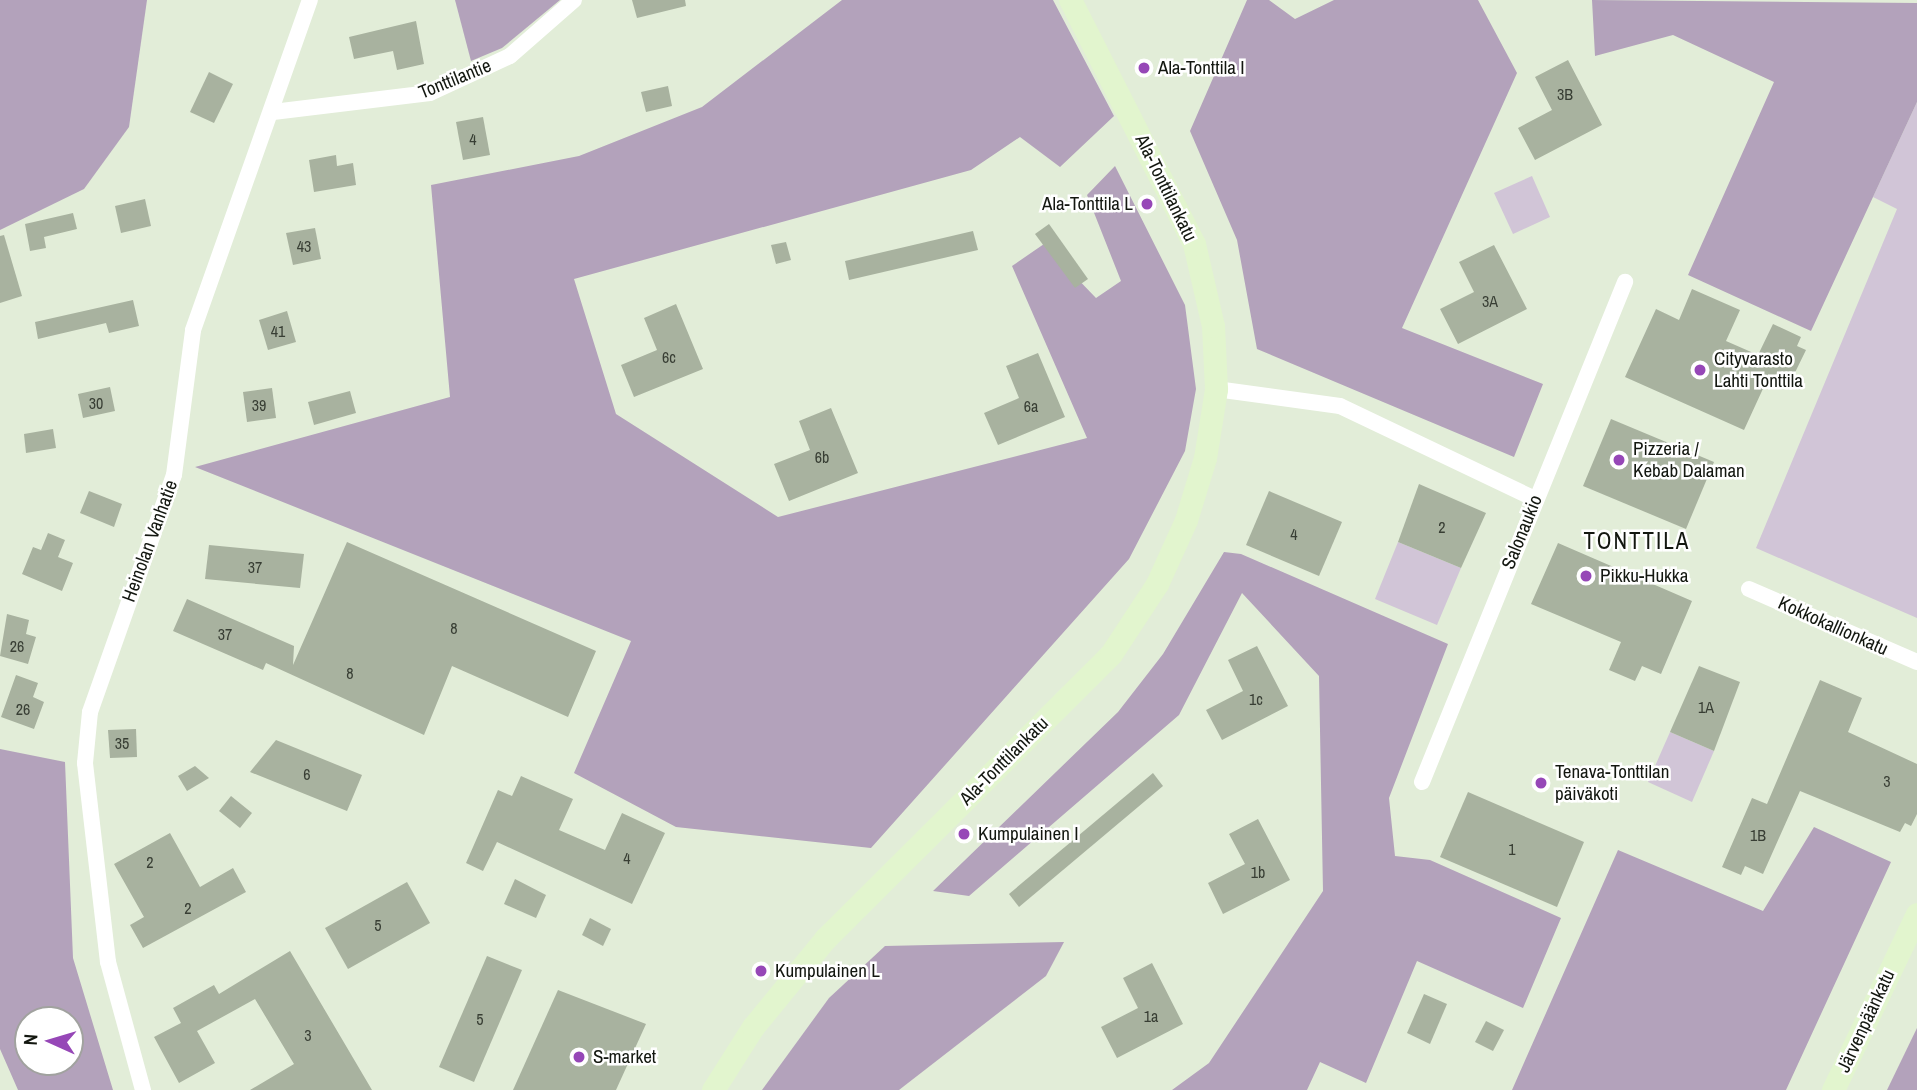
<!DOCTYPE html>
<meta charset="utf-8">
<style>
body{margin:0}
#map{position:relative;width:1917px;height:1090px;overflow:hidden;background:#e2edd8;font-family:"Archivo Narrow",sans-serif}
div>[style]{position:absolute}
[style*='--x']{left:calc(var(--x)*1px);top:calc(var(--y)*1px);width:calc(var(--w)*1px);rotate:calc(var(--a)*1deg)}
.green>*{inset:0;background:#d1c5d7}
.forest>*{inset:0;background:#b3a2bb}
.building>*{inset:0;background:#a8b29f}
.street>*{height:16px;margin:-8px;padding:0 8px;transform-origin:8px;border-radius:8px;background:#fff}
.secondary>*{height:23px;margin:-11.5px;padding:0 11.5px;transform-origin:11.5px;border-radius:11.5px;background:#e2f5ce}
.dots>*{width:19px;height:19px;translate:-50% -50%;box-sizing:border-box;border:4px solid #fff;border-radius:50%}
span{translate:-50% -50%;white-space:nowrap;text-align:center;line-height:1.15;-webkit-text-stroke:5px #fff;paint-order:stroke}
.number-label{font-size:16px;color:#383e34}
.number-label span{-webkit-text-stroke-width:0}
.poi-label{font-size:19px;color:#131710}
.left{translate:0 -50%;text-align:left}
.right{translate:-100% -50%;text-align:right}
.street-label{font-size:19px;color:#131710}
.quarter-label{font-size:23px;color:#131710;letter-spacing:2px}
.north{position:absolute;left:14px;top:1006px;width:70px;height:70px;box-sizing:border-box;background:#fff;border:2px solid #a1a29f;border-radius:50%;rotate:274deg;font-size:19px;font-weight:700;line-height:28px;text-align:center;color:#131710}
.north::after{content:'';display:block;margin:auto;width:24px;height:32px;background:#9647b7;clip-path:polygon(50% 0,100% 100%,50% 72%,0 100%)}
</style>
<div id="map">
<div class="green">
<div style="clip-path:polygon(1917px 102px,1917px 618px,1756px 548px,1897px 209px,1873px 197px)"></div>
<div style="clip-path:polygon(1532px 176px,1550px 217px,1513px 234px,1494px 193px)"></div>
<div style="clip-path:polygon(1398px 542px,1461px 568px,1437px 625px,1375px 599px)"></div>
<div style="clip-path:polygon(1670px 732px,1714px 751px,1692px 802px,1648px 782px)"></div>
</div>
<div class="forest">
<div style="clip-path:polygon(0 0,147px 0,129px 127px,84px 189px,0 230px)"></div>
<div style="clip-path:polygon(455px 0,560px 0,502px 48px,471px 61px)"></div>
<div style="clip-path:polygon(842px 0,1053px 0,1114px 116px,1060px 167px,1020px 137px,971px 170px,574px 279px,616px 414px,778px 517px,1087px 438px,1012px 266px,1044px 244px,1096px 298px,1121px 281px,1087px 195px,1115px 166px,1185px 305px,1196px 389px,1185px 451px,1129px 559px,871px 848px,676px 827px,574px 773px,631px 641px,195px 467px,450px 397px,431px 185px,579px 156px,702px 107px)"></div>
<div style="clip-path:polygon(1247px 0,1269px 0,1295px 19px,1334px 0,1478px 0,1517px 73px,1402px 328px,1543px 384px,1514px 457px,1257px 349px,1237px 240px,1190px 131px)"></div>
<div style="clip-path:polygon(1592px 0,1917px 3px,1917px 102px,1811px 331px,1688px 275px,1774px 82px,1673px 35px,1595px 56px)"></div>
<div style="clip-path:polygon(1224px 552px,1241px 554px,1448px 644px,1389px 798px,1395px 856px,1430px 860px,1561px 918px,1523px 1008px,1417px 961px,1366px 1083px,1320px 1062px,1307px 1090px,1172px 1090px,1209px 1063px,1323px 891px,1319px 676px,1242px 593px,1179px 715px,969px 896px,933px 891px,1118px 712px,1163px 654px)"></div>
<div style="clip-path:polygon(evenodd,0 749px,65px 762px,73px 958px,113px 1090px,18px 1090px,0 1049px,0 749px,28px 1020px,70px 1020px,70px 1062px,28px 1062px,28px 1020px)"></div>
<div style="clip-path:polygon(1814px 827px,1891px 862px,1786px 1090px,1512px 1090px,1618px 850px,1763px 911px)"></div>
<div style="clip-path:polygon(1064px 942px,1046px 976px,899px 1090px,762px 1090px,829px 998px,885px 946px)"></div>
<div style="clip-path:polygon(1917px 1028px,1917px 1090px,1887px 1090px)"></div>
</div>
<div class="building">
<div style="clip-path:polygon(632px 0,685px 0,686px 6px,637px 18px)"></div>
<div style="clip-path:polygon(416px 21px,424px 64px,397px 70px,393px 51px,354px 59px,349px 37px)"></div>
<div style="clip-path:polygon(1568px 60px,1602px 125px,1535px 160px,1518px 128px,1552px 110px,1535px 77px)"></div>
<div style="clip-path:polygon(209px 72px,233px 84px,214px 123px,190px 112px)"></div>
<div style="clip-path:polygon(668px 86px,672px 106px,646px 112px,641px 92px)"></div>
<div style="clip-path:polygon(483px 117px,490px 155px,463px 160px,456px 122px)"></div>
<div style="clip-path:polygon(336px 155px,337px 166px,353px 163px,356px 185px,314px 192px,309px 160px)"></div>
<div style="clip-path:polygon(145px 199px,151px 226px,121px 233px,115px 206px)"></div>
<div style="clip-path:polygon(73px 213px,77px 229px,44px 237px,46px 248px,30px 251px,25px 224px)"></div>
<div style="clip-path:polygon(1049px 224px,1088px 279px,1075px 288px,1035px 234px)"></div>
<div style="clip-path:polygon(315px 228px,321px 259px,293px 265px,286px 233px)"></div>
<div style="clip-path:polygon(973px 231px,978px 250px,849px 280px,845px 261px)"></div>
<div style="clip-path:polygon(4px 235px,22px 296px,0 303px,0 236px)"></div>
<div style="clip-path:polygon(786px 242px,791px 260px,776px 264px,771px 245px)"></div>
<div style="clip-path:polygon(1494px 245px,1527px 309px,1458px 344px,1440px 309px,1474px 292px,1459px 262px)"></div>
<div style="clip-path:polygon(1692px 289px,1740px 310px,1726px 341px,1758px 355px,1773px 324px,1801px 337px,1797px 346px,1806px 350px,1787px 389px,1767px 380px,1744px 430px,1625px 377px,1656px 309px,1679px 320px)"></div>
<div style="clip-path:polygon(133px 300px,139px 326px,109px 333px,106px 323px,38px 339px,35px 322px)"></div>
<div style="clip-path:polygon(676px 304px,703px 369px,634px 397px,621px 365px,657px 350px,644px 318px)"></div>
<div style="clip-path:polygon(287px 311px,296px 342px,268px 350px,259px 320px)"></div>
<div style="clip-path:polygon(1038px 353px,1065px 417px,998px 445px,984px 413px,1019px 398px,1006px 366px)"></div>
<div style="clip-path:polygon(110px 387px,115px 411px,83px 418px,78px 394px)"></div>
<div style="clip-path:polygon(272px 388px,276px 418px,247px 422px,243px 392px)"></div>
<div style="clip-path:polygon(350px 391px,356px 413px,314px 425px,308px 402px)"></div>
<div style="clip-path:polygon(831px 408px,858px 473px,789px 501px,774px 464px,810px 450px,799px 421px)"></div>
<div style="clip-path:polygon(1611px 419px,1714px 462px,1686px 529px,1583px 486px)"></div>
<div style="clip-path:polygon(53px 429px,56px 448px,26px 453px,24px 434px)"></div>
<div style="clip-path:polygon(1419px 484px,1486px 513px,1461px 568px,1398px 542px)"></div>
<div style="clip-path:polygon(89px 491px,122px 504px,114px 527px,80px 513px)"></div>
<div style="clip-path:polygon(1269px 491px,1342px 522px,1319px 576px,1246px 545px)"></div>
<div style="clip-path:polygon(48px 533px,65px 540px,58px 557px,73px 563px,62px 591px,22px 574px,33px 547px,41px 550px)"></div>
<div style="clip-path:polygon(347px 542px,596px 651px,568px 717px,452px 666px,424px 735px,266px 663px,263px 670px,173px 631px,187px 599px,294px 646px,293px 665px)"></div>
<div style="clip-path:polygon(1558px 543px,1692px 601px,1661px 674px,1642px 666px,1635px 681px,1609px 670px,1621px 642px,1531px 604px)"></div>
<div style="clip-path:polygon(209px 545px,304px 554px,300px 588px,205px 579px)"></div>
<div style="clip-path:polygon(7px 614px,29px 620px,26px 634px,36px 637px,28px 664px,0 656px)"></div>
<div style="clip-path:polygon(1257px 646px,1288px 706px,1222px 740px,1206px 710px,1243px 691px,1228px 660px)"></div>
<div style="clip-path:polygon(1699px 666px,1740px 682px,1714px 751px,1670px 732px)"></div>
<div style="clip-path:polygon(16px 675px,38px 683px,33px 697px,44px 702px,34px 729px,1px 717px)"></div>
<div style="clip-path:polygon(1820px 680px,1862px 698px,1848px 732px,1917px 764px,1917px 814px,1911px 826px,1905px 823px,1900px 832px,1800px 791px,1763px 874px,1745px 866px,1741px 875px,1722px 867px,1752px 798px,1767px 804px)"></div>
<div style="clip-path:polygon(136px 729px,137px 757px,110px 758px,108px 730px)"></div>
<div style="clip-path:polygon(276px 740px,362px 775px,347px 811px,250px 772px)"></div>
<div style="clip-path:polygon(195px 766px,209px 778px,187px 791px,178px 776px)"></div>
<div style="clip-path:polygon(1153px 773px,1163px 786px,1019px 907px,1009px 894px)"></div>
<div style="clip-path:polygon(521px 776px,573px 799px,559px 830px,605px 850px,622px 813px,665px 833px,632px 904px,497px 842px,483px 871px,466px 863px,498px 790px,512px 796px)"></div>
<div style="clip-path:polygon(1468px 792px,1584px 842px,1557px 907px,1440px 857px)"></div>
<div style="clip-path:polygon(231px 796px,252px 813px,240px 828px,219px 811px)"></div>
<div style="clip-path:polygon(1258px 819px,1290px 880px,1223px 914px,1208px 883px,1245px 864px,1229px 834px)"></div>
<div style="clip-path:polygon(170px 833px,200px 887px,233px 868px,246px 892px,143px 948px,130px 925px,144px 917px,114px 864px)"></div>
<div style="clip-path:polygon(515px 879px,546px 895px,536px 918px,504px 904px)"></div>
<div style="clip-path:polygon(407px 882px,430px 923px,348px 969px,325px 928px)"></div>
<div style="clip-path:polygon(590px 918px,611px 929px,603px 946px,582px 935px)"></div>
<div style="clip-path:polygon(290px 951px,372px 1090px,250px 1090px,294px 1064px,255px 999px,197px 1031px,215px 1063px,179px 1083px,154px 1037px,181px 1023px,173px 1008px,214px 985px,219px 994px)"></div>
<div style="clip-path:polygon(487px 956px,522px 970px,474px 1082px,439px 1067px)"></div>
<div style="clip-path:polygon(1152px 963px,1183px 1024px,1117px 1058px,1101px 1027px,1138px 1008px,1123px 978px)"></div>
<div style="clip-path:polygon(558px 990px,646px 1024px,616px 1090px,513px 1090px)"></div>
<div style="clip-path:polygon(1424px 994px,1447px 1004px,1430px 1044px,1407px 1033px)"></div>
<div style="clip-path:polygon(1486px 1021px,1504px 1030px,1493px 1051px,1475px 1042px)"></div>
</div>
<div class="street">
<div style="--x:273;--y:112;--w:158;--a:-6.9"></div>
<div style="--x:430;--y:93;--w:88;--a:-24.8"></div>
<div style="--x:510;--y:56;--w:85;--a:-41.2"></div>
<div style="--x:1216;--y:389;--w:125;--a:7.8"></div>
<div style="--x:1340;--y:406;--w:216;--a:25.5"></div>
<div style="--x:1749;--y:589;--w:183;--a:23.5"></div>
<div style="--x:1422;--y:782;--w:540;--a:-67.9"></div>
<div style="--x:143;--y:1090;--w:133;--a:-105.3"></div>
<div style="--x:108;--y:962;--w:200;--a:-96.6"></div>
<div style="--x:85;--y:763;--w:51;--a:-84.4"></div>
<div style="--x:90;--y:712;--w:251;--a:-70.5"></div>
<div style="--x:174;--y:475;--w:146;--a:-82.5"></div>
<div style="--x:193;--y:330;--w:350;--a:-70.5"></div>
</div>
<div class="secondary">
<div style="--x:713;--y:1090;--w:75;--a:-57.6"></div>
<div style="--x:753;--y:1027;--w:114;--a:-50.7"></div>
<div style="--x:825;--y:939;--w:404;--a:-44.9"></div>
<div style="--x:1111;--y:654;--w:84;--a:-56.7"></div>
<div style="--x:1157;--y:584;--w:70;--a:-65.6"></div>
<div style="--x:1186;--y:520;--w:65;--a:-73"></div>
<div style="--x:1205;--y:458;--w:70;--a:-80.9"></div>
<div style="--x:1216;--y:389;--w:63;--a:-92.7"></div>
<div style="--x:1213;--y:326;--w:84;--a:-103"></div>
<div style="--x:1194;--y:244;--w:274;--a:-116.9"></div>
<div style="--x:1833;--y:1090;--w:195;--a:-64.5"></div>
</div>
<div class="dots">
<div style="left:1144px;top:68px;background:#9647b7"></div>
<div style="left:1147px;top:204px;background:#9647b7"></div>
<div style="left:1700px;top:370px;background:#9647b7"></div>
<div style="left:1619px;top:460px;background:#9647b7"></div>
<div style="left:1586px;top:576px;background:#9647b7"></div>
<div style="left:1541px;top:783px;background:#9647b7"></div>
<div style="left:964px;top:834px;background:#9647b7"></div>
<div style="left:761px;top:971px;background:#9647b7"></div>
<div style="left:579px;top:1057px;background:#9647b7"></div>
</div>
<div class="number-label">
<span style="left:1565px;top:94px">3B</span>
<span style="left:473px;top:139px">4</span>
<span style="left:304px;top:246px">43</span>
<span style="left:1490px;top:301px">3A</span>
<span style="left:278px;top:331px">41</span>
<span style="left:669px;top:357px">6c</span>
<span style="left:96px;top:403px">30</span>
<span style="left:259px;top:405px">39</span>
<span style="left:1031px;top:406px">6a</span>
<span style="left:822px;top:457px">6b</span>
<span style="left:1442px;top:527px">2</span>
<span style="left:1294px;top:534px">4</span>
<span style="left:255px;top:567px">37</span>
<span style="left:454px;top:628px">8</span>
<span style="left:225px;top:634px">37</span>
<span style="left:17px;top:646px">26</span>
<span style="left:350px;top:673px">8</span>
<span style="left:1256px;top:699px">1c</span>
<span style="left:1706px;top:707px">1A</span>
<span style="left:23px;top:709px">26</span>
<span style="left:122px;top:743px">35</span>
<span style="left:307px;top:774px">6</span>
<span style="left:1887px;top:781px">3</span>
<span style="left:1758px;top:835px">1B</span>
<span style="left:1512px;top:849px">1</span>
<span style="left:627px;top:858px">4</span>
<span style="left:150px;top:862px">2</span>
<span style="left:1258px;top:872px">1b</span>
<span style="left:188px;top:908px">2</span>
<span style="left:378px;top:925px">5</span>
<span style="left:1151px;top:1016px">1a</span>
<span style="left:480px;top:1019px">5</span>
<span style="left:308px;top:1035px">3</span>
</div>
<div class="poi-label">
<span class="left" style="left:1158px;top:68px">Ala-Tonttila I</span>
<span class="right" style="left:1133px;top:204px">Ala-Tonttila L</span>
<span class="left" style="left:1714px;top:370px">Cityvarasto<br>Lahti Tonttila</span>
<span class="left" style="left:1633px;top:460px">Pizzeria /<br>Kebab Dalaman</span>
<span class="left" style="left:1600px;top:576px">Pikku-Hukka</span>
<span class="left" style="left:1555px;top:783px">Tenava-Tonttilan<br>päiväkoti</span>
<span class="left" style="left:978px;top:834px">Kumpulainen I</span>
<span class="left" style="left:775px;top:971px">Kumpulainen L</span>
<span class="left" style="left:593px;top:1057px">S-market</span>
</div>
<div class="street-label">
<span style="left:455px;top:79px;rotate:-22deg">Tonttilantie</span>
<span style="left:1166px;top:188px;rotate:64deg">Ala-Tonttilankatu</span>
<span style="left:1522px;top:532px;rotate:-68deg">Salonaukio</span>
<span style="left:150px;top:541px;rotate:-70deg">Heinolan Vanhatie</span>
<span style="left:1833px;top:626px;rotate:24deg">Kokkokallionkatu</span>
<span style="left:1004px;top:761px;rotate:-45deg">Ala-Tonttilankatu</span>
<span style="left:1866px;top:1021px;rotate:-65deg">Järvenpäänkatu</span>
</div>
<div class="quarter-label">
<span style="left:1637px;top:541px">TONTTILA</span>
</div>
<div class="north">N</div>
</div>
